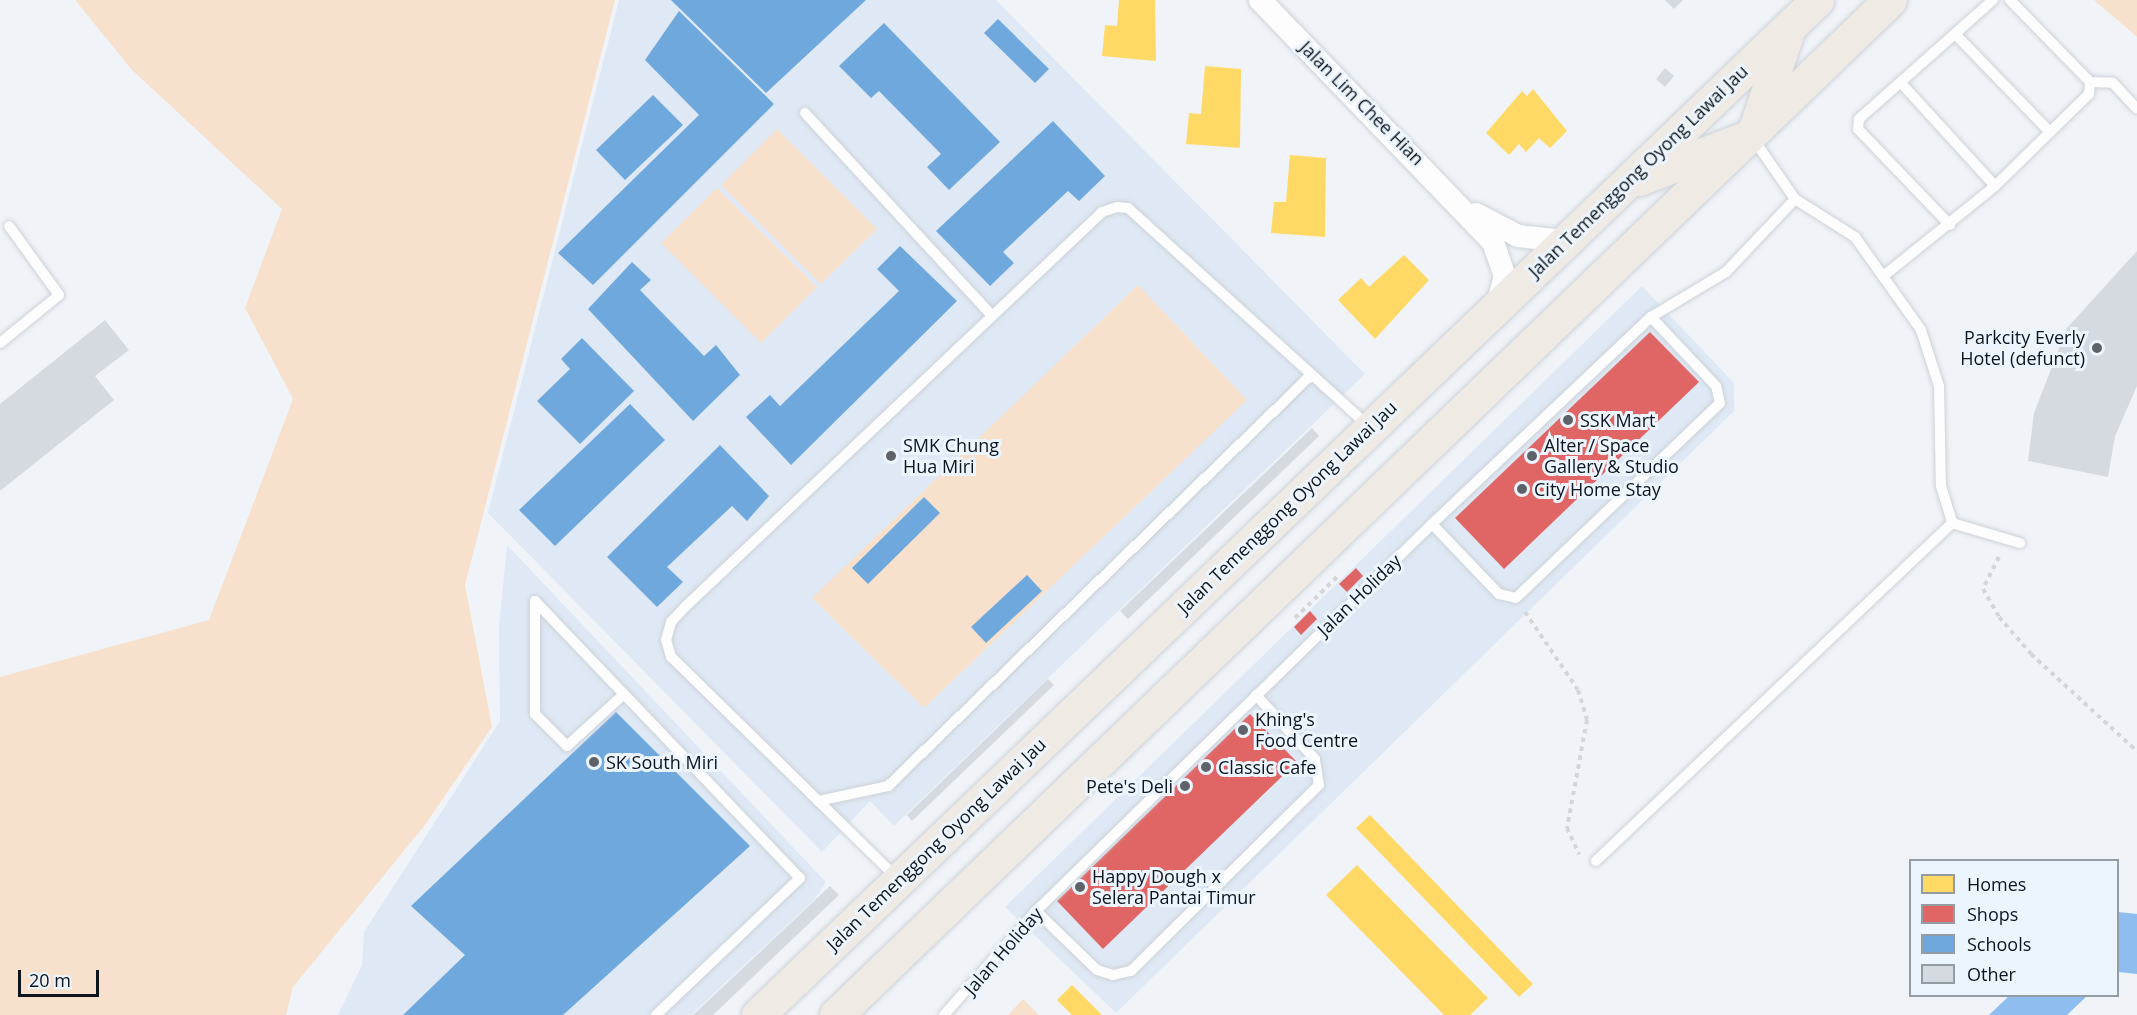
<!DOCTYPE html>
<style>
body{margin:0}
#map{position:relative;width:2137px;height:1015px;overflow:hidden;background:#f0f4f9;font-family:"Open Sans",sans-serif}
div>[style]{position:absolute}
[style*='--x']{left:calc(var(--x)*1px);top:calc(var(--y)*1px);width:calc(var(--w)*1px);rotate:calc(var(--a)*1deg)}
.built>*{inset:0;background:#dfe9f5}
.green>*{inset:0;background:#f7e1cc}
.water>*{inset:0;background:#8fbdef}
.homes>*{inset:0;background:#ffd966}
.shops>*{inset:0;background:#e06666}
.schools>*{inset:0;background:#6fa8dc}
.building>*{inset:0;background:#d4dae0}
.path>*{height:4px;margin-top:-2px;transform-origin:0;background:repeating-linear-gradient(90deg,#d4d5d7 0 4.5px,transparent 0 9px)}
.roads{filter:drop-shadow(0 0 2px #ccd2d8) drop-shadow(0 0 2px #ccd2d8)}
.lane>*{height:10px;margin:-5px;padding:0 5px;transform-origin:5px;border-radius:5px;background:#fdfdfe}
.street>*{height:22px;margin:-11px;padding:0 11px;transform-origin:11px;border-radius:11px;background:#fdfdfe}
.primary>*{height:33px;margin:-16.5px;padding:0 16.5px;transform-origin:16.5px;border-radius:16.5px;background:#f0eae4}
.dots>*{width:16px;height:16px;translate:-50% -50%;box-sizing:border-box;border:3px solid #ecf4fd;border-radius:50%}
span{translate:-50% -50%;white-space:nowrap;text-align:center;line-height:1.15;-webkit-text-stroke:6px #ecf4fd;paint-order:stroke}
.street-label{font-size:18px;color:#0e151c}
.poi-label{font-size:18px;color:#0e151c}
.right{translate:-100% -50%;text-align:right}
.left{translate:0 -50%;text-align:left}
.legend{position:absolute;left:1909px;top:859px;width:210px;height:138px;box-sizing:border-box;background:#ecf4fd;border:2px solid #939ba3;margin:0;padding:8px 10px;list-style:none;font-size:18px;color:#0e151c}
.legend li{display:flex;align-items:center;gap:12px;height:30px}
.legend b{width:30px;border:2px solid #939ba3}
.scale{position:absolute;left:18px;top:970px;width:81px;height:27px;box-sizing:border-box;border:3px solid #0e151c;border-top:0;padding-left:8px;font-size:18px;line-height:21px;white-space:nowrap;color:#0e151c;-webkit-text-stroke:4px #ecf4fd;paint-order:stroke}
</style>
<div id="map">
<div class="built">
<div style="clip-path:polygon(619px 0,996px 0,1365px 374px,894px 826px,870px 801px,822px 852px,488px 513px)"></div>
<div style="clip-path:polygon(1642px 286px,1734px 383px,1734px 411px,1116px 1013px,1005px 907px)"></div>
<div style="clip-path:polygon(507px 545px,826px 882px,815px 899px,691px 1015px,338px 1015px,362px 965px,364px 932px,500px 721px,499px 626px)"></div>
</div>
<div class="green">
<div style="clip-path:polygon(75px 0,615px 0,465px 585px,492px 727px,425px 825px,293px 987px,286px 1015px,0 1015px,0 677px,209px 620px,293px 399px,245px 308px,282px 209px,132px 70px)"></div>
<div style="clip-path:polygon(2094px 0,2137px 0,2137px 37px)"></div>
<div style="clip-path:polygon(777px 129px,877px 229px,821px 284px,721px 185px)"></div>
<div style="clip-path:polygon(717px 188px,817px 287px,761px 343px,661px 243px)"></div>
<div style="clip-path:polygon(1138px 285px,1247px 400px,924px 708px,812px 598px)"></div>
<div style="clip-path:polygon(1023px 999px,1039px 1015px,1008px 1015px)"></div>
</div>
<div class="water">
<div style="clip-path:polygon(2118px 912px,2137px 914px,2137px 974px,2118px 972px)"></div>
<div style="clip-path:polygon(2009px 996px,2087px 996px,2067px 1015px,1989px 1015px)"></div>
</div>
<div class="homes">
<div style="clip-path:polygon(1119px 0,1155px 0,1156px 61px,1102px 56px,1105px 25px,1117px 26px)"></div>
<div style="clip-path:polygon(1205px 66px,1241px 69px,1240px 148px,1186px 144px,1189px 113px,1201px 114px)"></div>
<div style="clip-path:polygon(1533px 89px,1567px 131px,1550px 148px,1539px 138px,1526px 152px,1519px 144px,1509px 155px,1486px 133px,1522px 91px,1527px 96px)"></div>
<div style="clip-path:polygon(1290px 155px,1326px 158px,1325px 237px,1271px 233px,1274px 202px,1286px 202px)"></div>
<div style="clip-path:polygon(1404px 255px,1429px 280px,1375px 339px,1338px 300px,1361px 278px,1369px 287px)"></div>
<div style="clip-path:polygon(1370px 815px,1533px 984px,1519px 997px,1356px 828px)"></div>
<div style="clip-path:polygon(1357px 865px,1488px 998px,1470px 1015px,1444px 1015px,1326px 895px)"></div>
<div style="clip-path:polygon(1072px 985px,1102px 1015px,1072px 1015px,1057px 1000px)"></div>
</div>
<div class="shops">
<div style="clip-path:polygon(1650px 332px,1699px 382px,1504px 569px,1455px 518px)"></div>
<div style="clip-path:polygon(1356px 568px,1363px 576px,1347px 592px,1339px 584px)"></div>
<div style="clip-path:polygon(1310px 611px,1317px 619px,1301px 635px,1294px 627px)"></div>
<div style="clip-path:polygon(1250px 714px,1297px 762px,1103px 949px,1057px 901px)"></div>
</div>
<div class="schools">
<div style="clip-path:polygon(671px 0,866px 0,766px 93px)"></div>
<div style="clip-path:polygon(679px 11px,774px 104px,593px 285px,558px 253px,699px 115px,645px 60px)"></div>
<div style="clip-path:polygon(998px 19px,1049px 69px,1035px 83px,984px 33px)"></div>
<div style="clip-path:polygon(884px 23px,1000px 142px,949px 190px,927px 167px,941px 154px,879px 91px,871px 98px,839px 66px)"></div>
<div style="clip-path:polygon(653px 95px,683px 125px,625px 180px,596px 150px)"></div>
<div style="clip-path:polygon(1053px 121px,1105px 176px,1079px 201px,1068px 191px,1003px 252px,1014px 263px,990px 286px,936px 231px)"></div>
<div style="clip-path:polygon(900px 246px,957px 301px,791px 465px,746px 417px,770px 395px,780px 406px,899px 291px,877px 269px)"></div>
<div style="clip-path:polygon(632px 262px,651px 280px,640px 290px,704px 356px,716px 345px,740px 375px,693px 421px,588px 309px)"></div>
<div style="clip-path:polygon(582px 338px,634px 391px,580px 444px,537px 401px,570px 369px,561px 359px)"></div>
<div style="clip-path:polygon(630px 404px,665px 440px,555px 546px,519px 510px)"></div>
<div style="clip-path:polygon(720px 445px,769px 496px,747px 521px,732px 506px,667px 567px,683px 582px,657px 607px,607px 557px)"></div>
<div style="clip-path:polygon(924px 497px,940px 513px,868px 584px,852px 568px)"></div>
<div style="clip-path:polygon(1027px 575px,1042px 591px,986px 643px,971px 627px)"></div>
<div style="clip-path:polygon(616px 712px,750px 846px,563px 1015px,403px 1015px,465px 955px,411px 906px)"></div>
</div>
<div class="building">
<div style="clip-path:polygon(1665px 0,1683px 0,1674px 9px)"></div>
<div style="clip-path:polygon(1665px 68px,1674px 76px,1665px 87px,1656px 79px)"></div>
<div style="clip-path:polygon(2137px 251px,2137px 386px,2115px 436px,2108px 477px,2028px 461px,2034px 413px,2067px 328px)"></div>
<div style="clip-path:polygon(105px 320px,129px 350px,95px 376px,114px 400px,0 491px,0 404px)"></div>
<div style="clip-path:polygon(1312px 428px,1319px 436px,1128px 619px,1120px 611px)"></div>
<div style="clip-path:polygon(1048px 679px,1054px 685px,912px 821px,907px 815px)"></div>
<div style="clip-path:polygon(830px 886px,839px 895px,713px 1015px,693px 1015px)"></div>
</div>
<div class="path">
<div style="--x:1999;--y:557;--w:36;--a:117"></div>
<div style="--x:1983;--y:589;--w:32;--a:60"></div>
<div style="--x:1999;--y:617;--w:49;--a:49.1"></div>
<div style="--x:2031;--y:654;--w:144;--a:42.5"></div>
<div style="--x:1525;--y:612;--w:94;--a:55.8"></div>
<div style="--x:1578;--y:690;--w:31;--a:73"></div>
<div style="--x:1587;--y:720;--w:110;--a:100.5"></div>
<div style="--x:1567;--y:828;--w:29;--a:65"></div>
<div style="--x:1295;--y:618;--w:59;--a:-44.3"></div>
</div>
<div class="roads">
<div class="lane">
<div style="--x:2010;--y:0;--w:115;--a:45.7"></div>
<div style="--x:2090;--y:82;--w:23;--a:2"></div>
<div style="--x:2113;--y:83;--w:35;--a:47"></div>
<div style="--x:1955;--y:34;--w:136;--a:45.9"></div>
<div style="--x:1901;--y:83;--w:139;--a:47.6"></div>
<div style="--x:805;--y:113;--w:276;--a:47.3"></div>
<div style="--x:1752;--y:137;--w:75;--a:55.3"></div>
<div style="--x:1795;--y:199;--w:71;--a:32.3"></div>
<div style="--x:1855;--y:237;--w:114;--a:54.6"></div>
<div style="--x:1921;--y:330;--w:59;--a:72.2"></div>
<div style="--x:1939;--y:386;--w:100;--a:88.9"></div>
<div style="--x:1941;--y:486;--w:39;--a:73"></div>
<div style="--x:1950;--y:225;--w:133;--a:-133.8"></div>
<div style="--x:1858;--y:129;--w:10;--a:-84"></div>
<div style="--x:1859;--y:119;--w:179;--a:-41.6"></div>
<div style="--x:1886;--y:274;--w:140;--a:-38.9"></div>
<div style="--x:1995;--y:186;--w:132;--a:-44.4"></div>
<div style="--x:2089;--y:94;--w:12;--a:-85"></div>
<div style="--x:0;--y:343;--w:76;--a:-39.1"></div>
<div style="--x:59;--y:295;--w:85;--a:-125.9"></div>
<div style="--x:1952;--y:523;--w:71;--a:16.4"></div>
<div style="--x:1432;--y:524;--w:97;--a:46.3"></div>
<div style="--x:1499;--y:594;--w:17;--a:13"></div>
<div style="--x:1516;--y:598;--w:282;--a:-43.7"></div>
<div style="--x:1720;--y:403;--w:17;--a:-103"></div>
<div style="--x:1716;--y:386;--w:95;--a:-133.3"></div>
<div style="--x:535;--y:601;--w:383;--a:46.3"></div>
<div style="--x:800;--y:878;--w:199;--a:136.4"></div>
<div style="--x:535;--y:601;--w:113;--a:90"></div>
<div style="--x:535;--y:714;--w:45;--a:45"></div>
<div style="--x:567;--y:746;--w:77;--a:-42.4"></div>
<div style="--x:818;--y:801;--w:72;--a:-12.1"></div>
<div style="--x:888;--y:786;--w:588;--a:-44.17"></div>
<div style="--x:1596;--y:861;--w:491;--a:-43.5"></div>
<div style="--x:896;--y:877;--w:315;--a:-135.6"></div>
<div style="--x:671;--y:657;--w:18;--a:-106"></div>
<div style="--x:666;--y:640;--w:19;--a:-74"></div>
<div style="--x:671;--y:622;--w:22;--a:-47"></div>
<div style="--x:686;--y:606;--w:573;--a:-43.44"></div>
<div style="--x:1102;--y:212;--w:16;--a:-18"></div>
<div style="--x:1117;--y:207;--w:11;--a:5"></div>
<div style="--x:1128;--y:208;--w:323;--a:42.2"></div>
<div style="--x:1036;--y:911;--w:85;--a:44"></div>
<div style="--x:1097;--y:970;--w:17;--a:17"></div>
<div style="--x:1113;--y:975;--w:18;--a:-13"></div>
<div style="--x:1131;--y:971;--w:264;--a:-44.7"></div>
<div style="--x:1319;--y:785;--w:26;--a:-99"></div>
<div style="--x:1315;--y:759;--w:87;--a:-132.7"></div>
<div style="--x:944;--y:1015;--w:139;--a:-48.5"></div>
<div style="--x:1036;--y:911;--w:554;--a:-44.34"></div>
<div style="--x:1432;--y:524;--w:301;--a:-43.4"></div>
<div style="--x:1651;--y:317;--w:87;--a:-31"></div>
<div style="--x:1726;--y:272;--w:100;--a:-46.6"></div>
</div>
<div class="street">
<div style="--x:1260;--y:0;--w:336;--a:46.1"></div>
<div style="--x:1493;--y:242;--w:36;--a:71"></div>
<div style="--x:1505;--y:276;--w:31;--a:105"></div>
<div style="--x:1476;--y:214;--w:47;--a:27.6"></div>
<div style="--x:1518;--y:236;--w:46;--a:6.2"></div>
</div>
<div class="primary">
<div style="--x:1755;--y:129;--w:107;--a:-71.4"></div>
<div style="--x:1639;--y:179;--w:114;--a:-21.1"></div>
<div style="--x:758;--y:1015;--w:1467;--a:-43.78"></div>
<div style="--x:836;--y:1015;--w:1463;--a:-43.92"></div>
</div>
</div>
<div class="dots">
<div style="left:2097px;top:348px;background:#5d6369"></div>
<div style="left:1568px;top:420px;background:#5d6369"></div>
<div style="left:891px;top:456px;background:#5d6369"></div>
<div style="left:1532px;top:456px;background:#5d6369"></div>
<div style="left:1522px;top:489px;background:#5d6369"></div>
<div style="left:1243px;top:730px;background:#5d6369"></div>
<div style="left:594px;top:762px;background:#5d6369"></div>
<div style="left:1206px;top:767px;background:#5d6369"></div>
<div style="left:1185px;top:786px;background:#5d6369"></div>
<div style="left:1080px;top:887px;background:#5d6369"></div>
</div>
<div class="street-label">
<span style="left:1362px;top:103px;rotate:45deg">Jalan Lim Chee Hian</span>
<span style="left:1638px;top:171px;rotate:-44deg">Jalan Temenggong Oyong Lawai Jau</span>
<span style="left:1287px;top:507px;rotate:-44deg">Jalan Temenggong Oyong Lawai Jau</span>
<span style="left:1359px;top:595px;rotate:-44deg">Jalan Holiday</span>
<span style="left:936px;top:844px;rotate:-44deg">Jalan Temenggong Oyong Lawai Jau</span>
<span style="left:1003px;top:951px;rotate:-49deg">Jalan Holiday</span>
</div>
<div class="poi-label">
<span class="right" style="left:2085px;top:348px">Parkcity Everly<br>Hotel (defunct)</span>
<span class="left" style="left:1580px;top:420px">SSK Mart</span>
<span class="left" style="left:903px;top:456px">SMK Chung<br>Hua Miri</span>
<span class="left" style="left:1544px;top:456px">Alter / Space<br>Gallery &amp; Studio</span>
<span class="left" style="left:1534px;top:489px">City Home Stay</span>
<span class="left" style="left:1255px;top:730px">Khing's<br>Food Centre</span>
<span class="left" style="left:606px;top:762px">SK South Miri</span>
<span class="left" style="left:1218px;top:767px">Classic Cafe</span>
<span class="right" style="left:1173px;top:786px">Pete's Deli</span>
<span class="left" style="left:1092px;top:887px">Happy Dough x<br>Selera Pantai Timur</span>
</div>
<ul class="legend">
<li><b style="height:16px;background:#ffd966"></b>Homes</li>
<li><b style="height:16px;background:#e06666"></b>Shops</li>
<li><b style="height:16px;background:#6fa8dc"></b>Schools</li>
<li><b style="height:16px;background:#d4dae0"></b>Other</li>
</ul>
<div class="scale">20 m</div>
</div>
